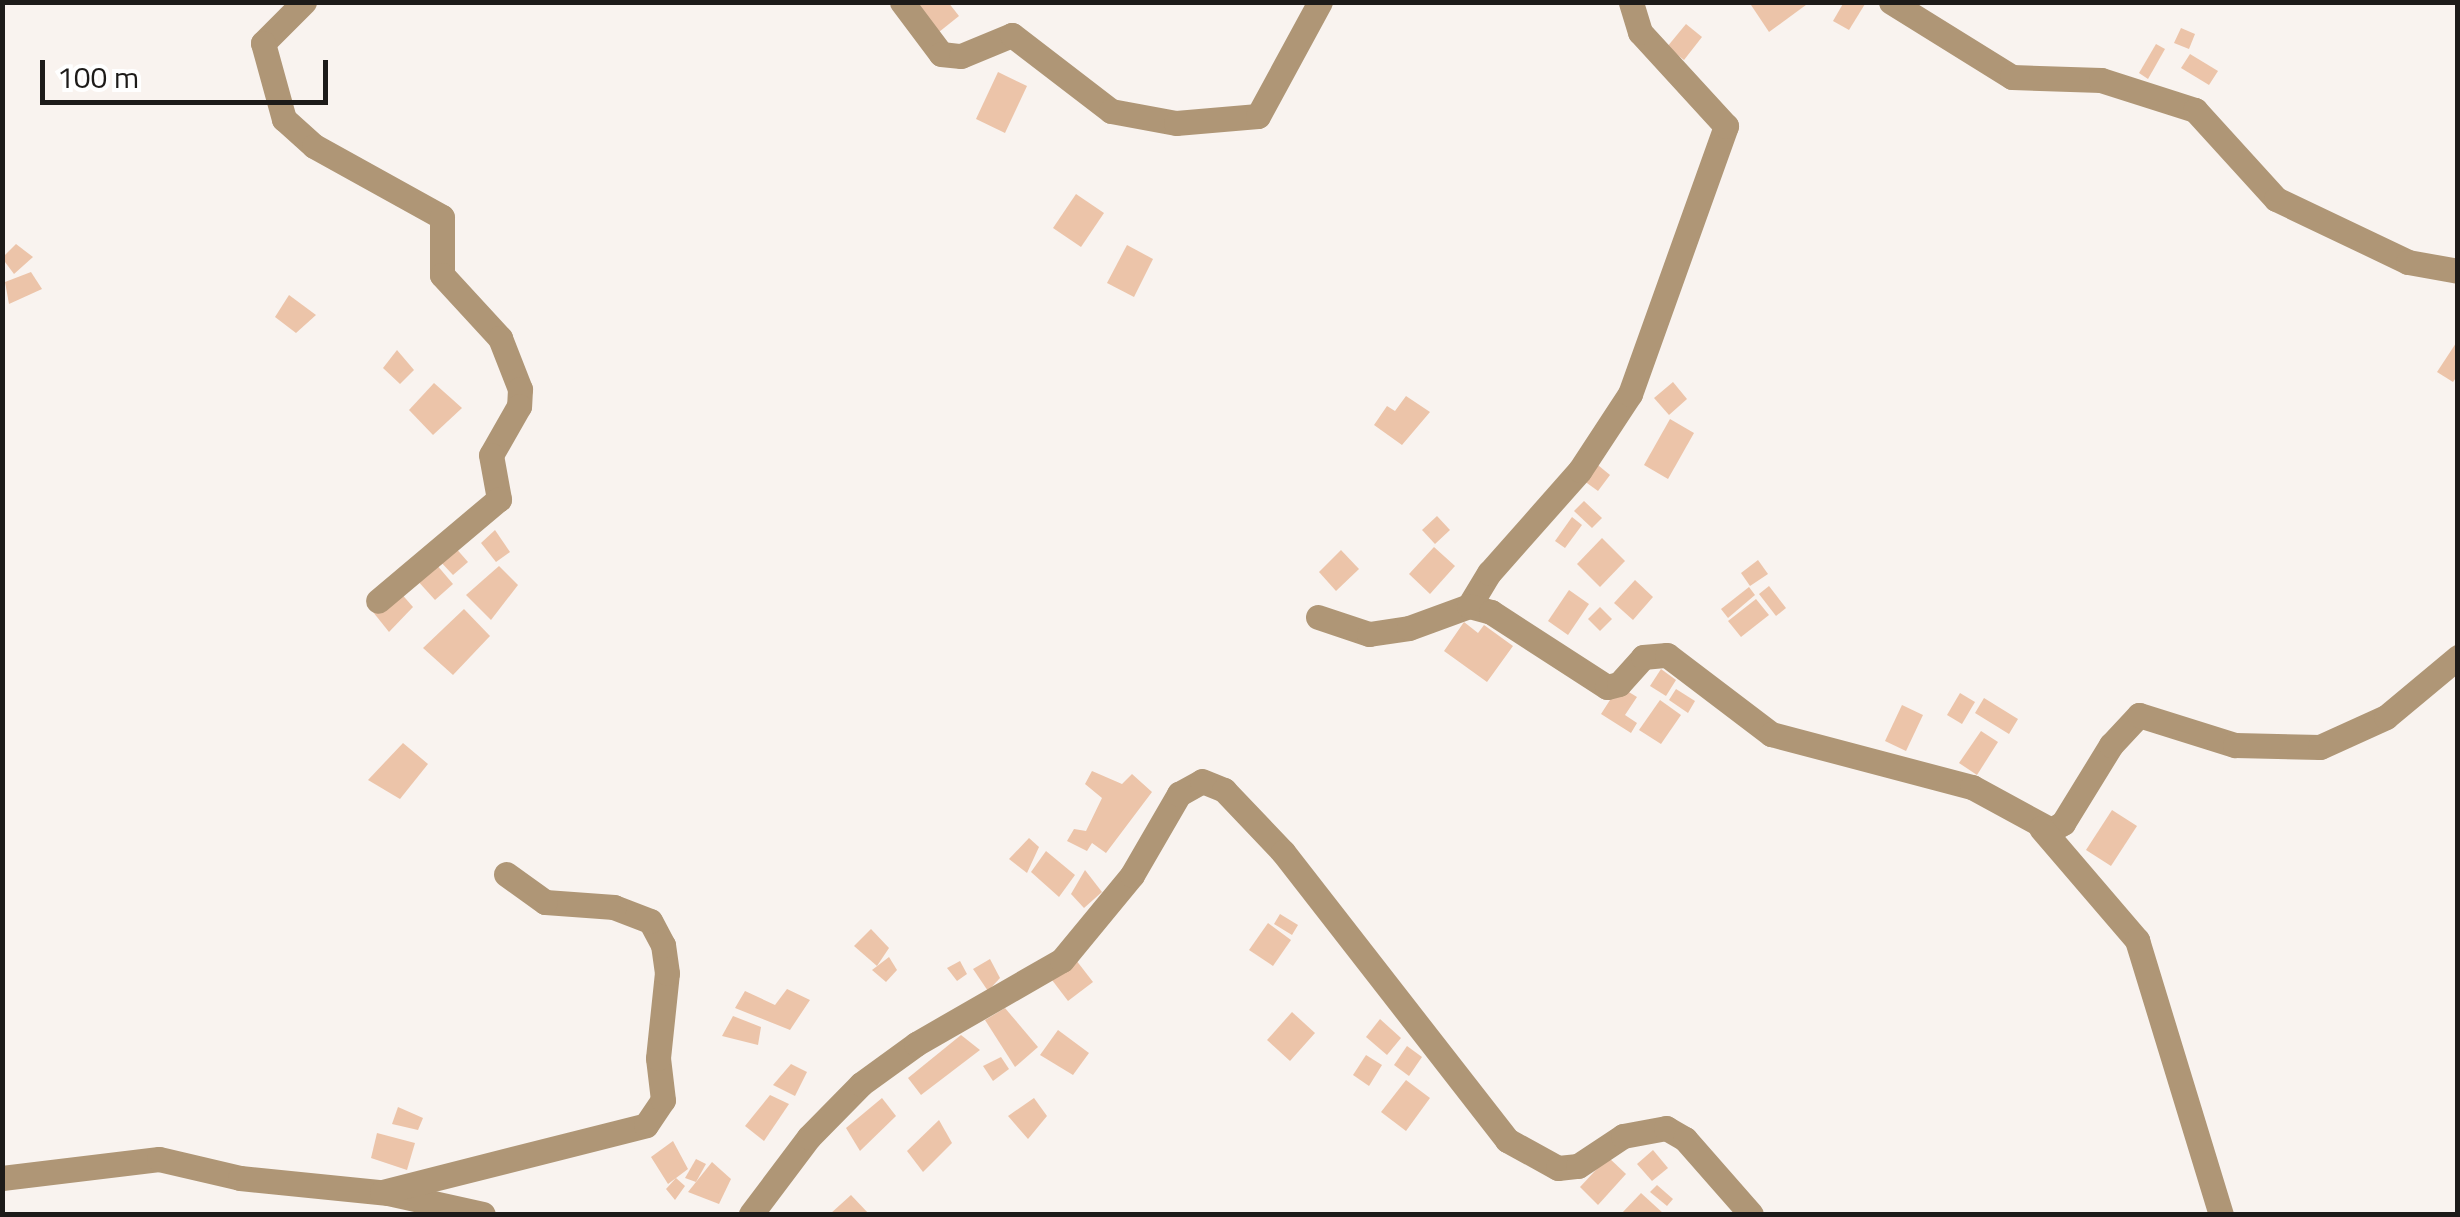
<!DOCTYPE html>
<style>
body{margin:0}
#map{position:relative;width:2460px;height:1217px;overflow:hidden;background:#f9f3ef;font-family:"Titillium Web",sans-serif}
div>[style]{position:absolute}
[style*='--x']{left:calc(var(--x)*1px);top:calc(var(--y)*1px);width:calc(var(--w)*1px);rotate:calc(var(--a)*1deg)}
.building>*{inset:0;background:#ecc4a9}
.minor>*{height:25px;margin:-12.5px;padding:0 12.5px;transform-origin:12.5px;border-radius:12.5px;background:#af9676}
span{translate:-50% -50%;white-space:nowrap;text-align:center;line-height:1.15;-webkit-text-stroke:9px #fff;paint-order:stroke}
.frame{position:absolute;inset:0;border:5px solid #1d1b19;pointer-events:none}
.scale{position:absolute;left:40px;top:60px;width:288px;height:45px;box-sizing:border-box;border:5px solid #1d1b19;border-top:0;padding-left:12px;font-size:30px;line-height:35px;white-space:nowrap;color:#1d1b19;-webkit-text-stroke:8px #fff;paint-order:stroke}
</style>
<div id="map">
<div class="building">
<div style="clip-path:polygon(923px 2px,948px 2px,959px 16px,924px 44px,904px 18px)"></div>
<div style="clip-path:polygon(1749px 2px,1810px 2px,1769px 32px)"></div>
<div style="clip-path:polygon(1844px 2px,1865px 4px,1849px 30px,1833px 21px)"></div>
<div style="clip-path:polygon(1686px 24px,1702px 37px,1684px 60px,1667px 47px)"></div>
<div style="clip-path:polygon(2181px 28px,2195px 34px,2189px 49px,2174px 43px)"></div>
<div style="clip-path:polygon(2156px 44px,2165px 49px,2148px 79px,2139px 73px)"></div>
<div style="clip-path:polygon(2190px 54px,2218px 71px,2209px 85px,2181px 68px)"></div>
<div style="clip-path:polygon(998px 72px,1027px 86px,1005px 133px,976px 119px)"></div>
<div style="clip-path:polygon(1076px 194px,1104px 213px,1081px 247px,1053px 228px)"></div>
<div style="clip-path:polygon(16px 244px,33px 257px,14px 274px,2px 258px)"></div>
<div style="clip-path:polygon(1127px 245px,1153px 259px,1134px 297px,1107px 283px)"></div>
<div style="clip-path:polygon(31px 272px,42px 289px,9px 304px,5px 282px)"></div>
<div style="clip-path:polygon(289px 295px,316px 315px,296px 333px,275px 317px)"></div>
<div style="clip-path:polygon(2458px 340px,2458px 375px,2453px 382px,2437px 372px)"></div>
<div style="clip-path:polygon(397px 350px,414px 370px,400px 384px,383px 368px)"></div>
<div style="clip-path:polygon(1673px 382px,1687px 399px,1669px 415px,1654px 398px)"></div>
<div style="clip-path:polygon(434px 383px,462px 408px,433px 435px,409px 410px)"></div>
<div style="clip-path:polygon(1406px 396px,1430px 412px,1402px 445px,1374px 425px,1387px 406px,1395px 411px)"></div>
<div style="clip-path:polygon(1670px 419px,1694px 433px,1668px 479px,1644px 465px)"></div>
<div style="clip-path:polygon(1593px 461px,1610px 475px,1598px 491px,1580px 478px)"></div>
<div style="clip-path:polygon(1584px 501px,1602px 518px,1592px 528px,1574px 511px)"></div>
<div style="clip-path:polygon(1437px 516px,1450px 530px,1435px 544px,1422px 530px)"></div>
<div style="clip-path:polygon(1572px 517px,1582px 525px,1565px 548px,1555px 541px)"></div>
<div style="clip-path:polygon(495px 530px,510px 552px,496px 562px,481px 543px)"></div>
<div style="clip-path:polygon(1602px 538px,1625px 561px,1600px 587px,1577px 564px)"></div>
<div style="clip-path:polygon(454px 546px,468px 562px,453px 575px,438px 559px)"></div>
<div style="clip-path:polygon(1434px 547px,1455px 566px,1430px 594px,1409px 574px)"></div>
<div style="clip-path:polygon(1341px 550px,1359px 569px,1336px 591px,1319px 572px)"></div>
<div style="clip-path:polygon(1758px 560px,1768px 574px,1750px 586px,1741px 573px)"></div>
<div style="clip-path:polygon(436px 564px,453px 584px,435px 600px,416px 579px)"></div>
<div style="clip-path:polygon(499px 566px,518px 585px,491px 620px,466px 595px)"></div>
<div style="clip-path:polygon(1635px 580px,1653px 597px,1633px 620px,1614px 603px)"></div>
<div style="clip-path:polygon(1769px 586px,1786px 608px,1776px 616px,1759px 594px)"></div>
<div style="clip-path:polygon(1749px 587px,1755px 595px,1728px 618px,1721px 609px)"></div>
<div style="clip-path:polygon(1569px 590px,1589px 604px,1568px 635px,1548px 621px)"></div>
<div style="clip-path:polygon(399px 591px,413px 607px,389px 632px,373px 612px)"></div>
<div style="clip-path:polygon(1756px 599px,1769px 615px,1741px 637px,1728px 621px)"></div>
<div style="clip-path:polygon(1600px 607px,1612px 619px,1600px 631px,1588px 619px)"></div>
<div style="clip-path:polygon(464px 609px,490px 636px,453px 675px,423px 648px)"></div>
<div style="clip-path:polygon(1464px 622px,1478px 633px,1484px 625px,1513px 646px,1487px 682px,1444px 651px)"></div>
<div style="clip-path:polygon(1661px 669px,1676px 680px,1666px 696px,1650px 686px)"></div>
<div style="clip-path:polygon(1619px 686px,1637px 697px,1625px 715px,1637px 723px,1631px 733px,1601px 714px)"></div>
<div style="clip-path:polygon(1676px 689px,1695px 701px,1688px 713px,1669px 700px)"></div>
<div style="clip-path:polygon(1960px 693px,1975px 702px,1962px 724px,1947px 715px)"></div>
<div style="clip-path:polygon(1984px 698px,2018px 719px,2009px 734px,1975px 713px)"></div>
<div style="clip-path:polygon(1660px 700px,1681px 715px,1661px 744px,1639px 730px)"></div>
<div style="clip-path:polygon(1902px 705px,1923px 715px,1906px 751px,1885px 741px)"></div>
<div style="clip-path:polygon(1981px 731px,1998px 742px,1977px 775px,1959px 763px)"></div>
<div style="clip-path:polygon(403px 743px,428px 764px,400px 799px,368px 780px)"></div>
<div style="clip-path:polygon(1092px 771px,1122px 784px,1132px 774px,1152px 792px,1106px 853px,1092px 843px,1087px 851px,1067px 841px,1074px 829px,1086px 831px,1102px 798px,1085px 784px)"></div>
<div style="clip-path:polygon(2112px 810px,2137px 826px,2111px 866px,2086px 850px)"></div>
<div style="clip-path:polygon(1029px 838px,1039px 847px,1027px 873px,1009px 859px)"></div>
<div style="clip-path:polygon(1046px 851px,1075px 875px,1059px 897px,1031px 872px)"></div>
<div style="clip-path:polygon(1085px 870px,1102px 892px,1084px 908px,1071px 894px)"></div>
<div style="clip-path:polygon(1280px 914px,1298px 925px,1292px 935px,1274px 924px)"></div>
<div style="clip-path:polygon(1268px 923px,1291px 940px,1273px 966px,1249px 950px)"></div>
<div style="clip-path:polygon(871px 929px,889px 948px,877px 966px,854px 946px)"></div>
<div style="clip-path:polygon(889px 957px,897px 970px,886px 982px,872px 970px)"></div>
<div style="clip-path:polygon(990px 959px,1000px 978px,988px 991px,973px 969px)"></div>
<div style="clip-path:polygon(1076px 960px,1093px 982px,1068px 1001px,1052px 980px)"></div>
<div style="clip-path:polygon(960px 961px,967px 974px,957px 981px,947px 968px)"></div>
<div style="clip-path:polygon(787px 989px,810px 1000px,790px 1030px,735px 1008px,745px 991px,775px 1005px)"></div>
<div style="clip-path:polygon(1005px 1008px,1038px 1047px,1015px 1067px,985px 1020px)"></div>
<div style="clip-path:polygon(1292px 1012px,1315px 1033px,1290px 1061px,1267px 1040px)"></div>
<div style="clip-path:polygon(733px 1016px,761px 1027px,758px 1045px,722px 1036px)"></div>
<div style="clip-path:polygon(1380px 1019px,1401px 1038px,1387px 1055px,1366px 1037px)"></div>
<div style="clip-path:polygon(1058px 1030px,1089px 1053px,1073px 1075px,1040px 1055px)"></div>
<div style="clip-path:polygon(961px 1035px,980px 1050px,921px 1095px,908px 1078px)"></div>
<div style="clip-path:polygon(1407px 1046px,1422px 1057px,1409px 1076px,1394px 1065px)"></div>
<div style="clip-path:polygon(1366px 1055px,1382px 1065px,1369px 1086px,1353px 1075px)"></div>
<div style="clip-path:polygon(1001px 1057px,1009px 1069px,993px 1081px,983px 1066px)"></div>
<div style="clip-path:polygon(791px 1064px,807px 1072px,795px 1096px,773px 1085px)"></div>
<div style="clip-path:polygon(1406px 1080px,1430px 1098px,1406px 1131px,1381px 1112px)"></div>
<div style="clip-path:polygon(770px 1095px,789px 1104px,764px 1141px,745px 1126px)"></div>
<div style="clip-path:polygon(882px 1098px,896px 1116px,860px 1151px,846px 1128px)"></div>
<div style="clip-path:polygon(1034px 1098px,1047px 1116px,1028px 1139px,1008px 1116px)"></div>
<div style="clip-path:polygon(398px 1107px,423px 1118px,418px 1130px,392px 1124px)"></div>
<div style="clip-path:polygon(939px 1120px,952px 1143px,923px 1172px,907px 1151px)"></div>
<div style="clip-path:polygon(377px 1133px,415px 1143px,407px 1170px,371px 1158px)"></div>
<div style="clip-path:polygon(673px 1141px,688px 1169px,676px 1178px,685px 1186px,675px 1200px,666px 1189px,676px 1178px,668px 1184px,651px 1157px)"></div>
<div style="clip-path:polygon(1653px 1150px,1668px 1168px,1652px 1181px,1637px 1164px)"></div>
<div style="clip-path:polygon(1608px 1157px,1626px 1174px,1598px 1205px,1580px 1187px)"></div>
<div style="clip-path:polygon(696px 1159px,706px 1164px,696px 1182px,685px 1178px)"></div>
<div style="clip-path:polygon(712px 1162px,731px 1179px,719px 1204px,688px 1192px)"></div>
<div style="clip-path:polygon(1657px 1185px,1673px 1199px,1667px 1206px,1650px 1192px)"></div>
<div style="clip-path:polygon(1641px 1193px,1664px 1214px,1621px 1214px)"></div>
<div style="clip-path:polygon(851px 1195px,869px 1214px,830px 1214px)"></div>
</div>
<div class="minor">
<div style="--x:304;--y:2;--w:58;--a:135"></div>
<div style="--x:263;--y:43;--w:79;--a:74.6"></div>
<div style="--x:284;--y:119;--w:40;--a:42"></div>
<div style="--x:314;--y:146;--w:146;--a:29"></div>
<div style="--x:442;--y:217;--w:58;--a:90"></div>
<div style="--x:442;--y:275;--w:86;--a:47.4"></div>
<div style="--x:500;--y:338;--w:55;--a:68.6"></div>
<div style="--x:520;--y:389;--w:17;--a:93"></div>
<div style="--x:519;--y:406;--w:56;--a:119.7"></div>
<div style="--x:491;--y:455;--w:45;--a:79.7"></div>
<div style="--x:499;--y:499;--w:158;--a:139.9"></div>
<div style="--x:902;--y:2;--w:65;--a:53.1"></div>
<div style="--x:941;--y:54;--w:20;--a:6"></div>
<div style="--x:961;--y:56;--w:55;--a:-22.4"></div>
<div style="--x:1012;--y:35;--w:125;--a:37.5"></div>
<div style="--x:1111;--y:111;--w:66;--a:10.5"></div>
<div style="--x:1176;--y:123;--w:82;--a:-4.9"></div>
<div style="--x:1258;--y:116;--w:130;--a:-61.5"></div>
<div style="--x:1891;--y:2;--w:142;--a:31.8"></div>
<div style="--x:2012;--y:77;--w:89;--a:1.9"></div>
<div style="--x:2101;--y:80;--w:99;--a:17.7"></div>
<div style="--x:2195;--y:110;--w:120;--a:47.7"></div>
<div style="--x:2276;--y:199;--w:146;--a:25.5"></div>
<div style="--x:2408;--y:262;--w:51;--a:10.2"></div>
<div style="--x:1469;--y:606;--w:39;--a:-59"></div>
<div style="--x:1489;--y:573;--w:137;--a:-48.5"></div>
<div style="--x:1580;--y:470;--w:91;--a:-56.7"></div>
<div style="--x:1630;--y:394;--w:285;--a:-70.3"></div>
<div style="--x:1726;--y:126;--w:127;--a:-132.5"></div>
<div style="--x:1640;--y:32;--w:31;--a:-107"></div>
<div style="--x:1318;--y:617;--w:54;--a:18.4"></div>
<div style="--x:1369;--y:634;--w:40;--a:-8.5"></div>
<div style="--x:1409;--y:628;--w:64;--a:-20.1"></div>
<div style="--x:1469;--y:606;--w:23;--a:15"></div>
<div style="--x:1491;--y:612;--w:138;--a:32.9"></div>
<div style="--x:1607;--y:687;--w:12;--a:-14"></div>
<div style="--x:1619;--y:684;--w:36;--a:-48"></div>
<div style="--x:1643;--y:657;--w:24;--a:-5"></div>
<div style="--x:1667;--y:655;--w:131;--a:37.2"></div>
<div style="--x:1771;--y:734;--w:208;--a:14.8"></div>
<div style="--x:1972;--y:787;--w:90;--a:28.6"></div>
<div style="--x:2051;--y:830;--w:14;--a:-30"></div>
<div style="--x:2063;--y:823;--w:92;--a:-58.4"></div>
<div style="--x:2111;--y:745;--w:41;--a:-47"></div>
<div style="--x:2139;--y:715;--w:101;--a:17.4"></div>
<div style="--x:2235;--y:745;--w:85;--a:1.3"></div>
<div style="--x:2320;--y:747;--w:72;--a:-24.4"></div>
<div style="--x:2386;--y:717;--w:94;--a:-39.8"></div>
<div style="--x:2041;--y:828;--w:148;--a:49.4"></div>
<div style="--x:2137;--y:940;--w:287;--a:73"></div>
<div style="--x:2;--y:1178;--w:158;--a:-6.9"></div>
<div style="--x:159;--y:1159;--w:83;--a:13.2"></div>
<div style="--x:240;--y:1178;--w:149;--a:5.8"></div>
<div style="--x:388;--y:1193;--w:97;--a:12.5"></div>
<div style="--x:382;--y:1192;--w:272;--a:-14.2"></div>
<div style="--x:646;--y:1125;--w:30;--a:-56"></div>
<div style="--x:663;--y:1100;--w:42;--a:-96.8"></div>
<div style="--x:658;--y:1058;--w:85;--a:-84"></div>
<div style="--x:667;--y:973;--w:28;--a:-98"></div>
<div style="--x:663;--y:945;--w:27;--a:-118"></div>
<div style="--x:650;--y:921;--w:39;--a:-159"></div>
<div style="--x:614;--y:907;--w:69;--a:-175.9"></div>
<div style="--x:545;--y:902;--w:48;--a:-144.3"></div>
<div style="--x:751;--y:1214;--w:96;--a:-53"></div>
<div style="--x:809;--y:1137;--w:74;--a:-45.5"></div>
<div style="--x:861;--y:1084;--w:68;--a:-36"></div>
<div style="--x:916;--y:1044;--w:168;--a:-29.9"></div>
<div style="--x:1062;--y:960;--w:110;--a:-50.5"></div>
<div style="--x:1132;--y:875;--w:94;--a:-59.9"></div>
<div style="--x:1179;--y:794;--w:26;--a:-29"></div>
<div style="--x:1202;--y:781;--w:24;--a:22"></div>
<div style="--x:1224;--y:790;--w:86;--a:46.4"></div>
<div style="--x:1283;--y:852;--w:365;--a:52.1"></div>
<div style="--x:1507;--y:1140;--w:58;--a:28.8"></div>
<div style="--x:1558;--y:1168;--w:20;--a:-6"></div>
<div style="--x:1578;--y:1166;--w:54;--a:-33.7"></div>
<div style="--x:1623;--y:1136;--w:44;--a:-10.5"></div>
<div style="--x:1666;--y:1128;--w:22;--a:30"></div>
<div style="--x:1685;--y:1139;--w:100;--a:48.7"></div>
</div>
<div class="frame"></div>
<div class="scale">100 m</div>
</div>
